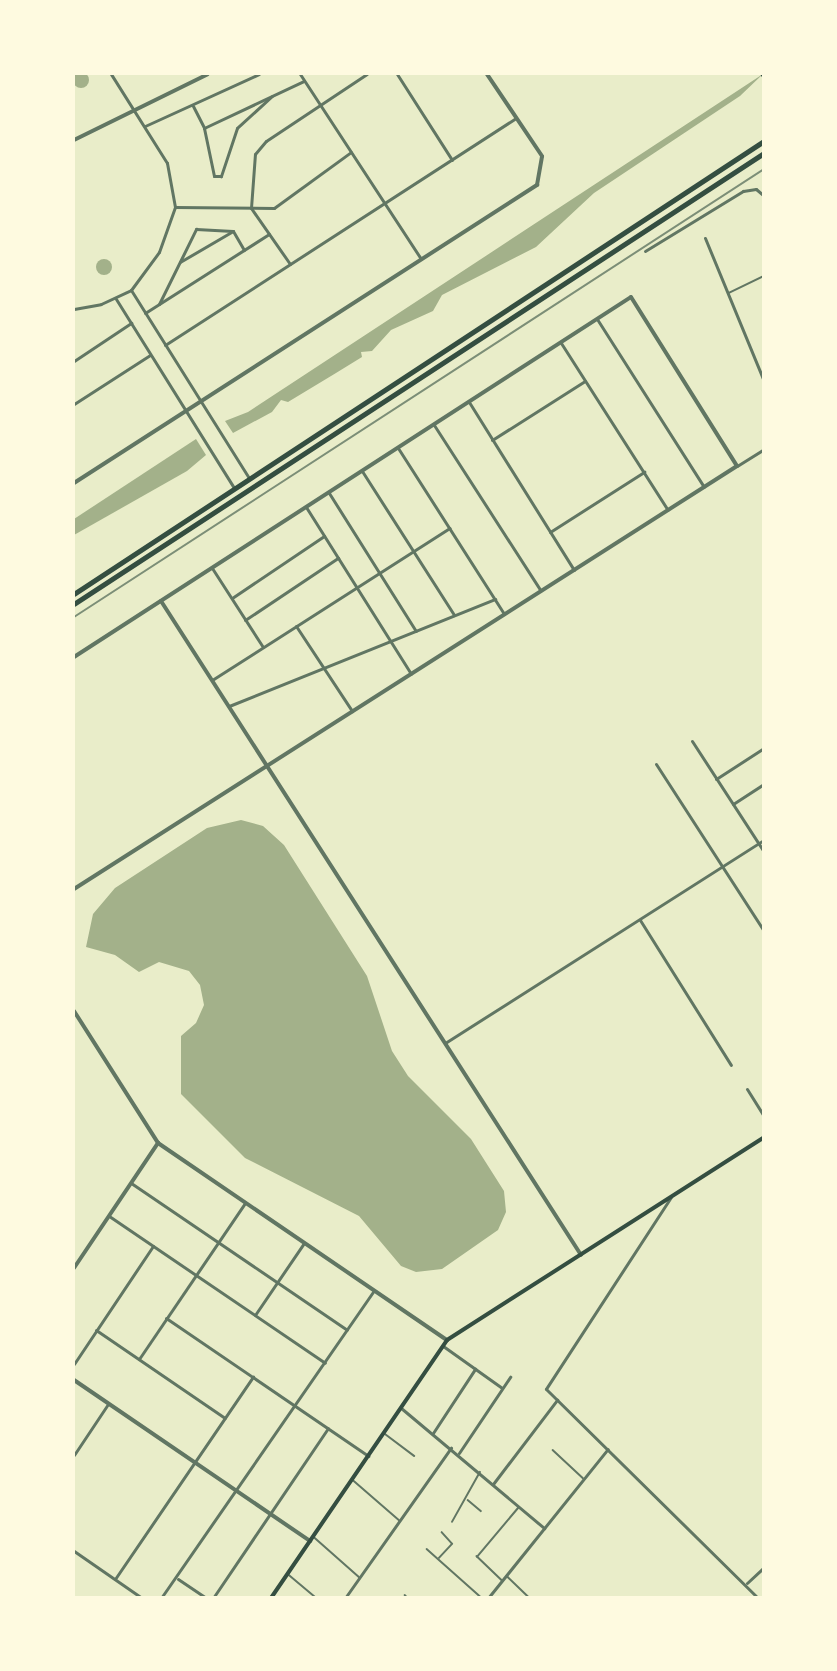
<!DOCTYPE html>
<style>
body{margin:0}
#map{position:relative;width:837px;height:1671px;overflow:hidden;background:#e9edc9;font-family:"Asap Condensed",sans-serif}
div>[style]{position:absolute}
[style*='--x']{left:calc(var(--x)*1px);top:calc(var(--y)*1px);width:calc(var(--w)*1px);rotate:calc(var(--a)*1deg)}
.water>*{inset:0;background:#a3b18a}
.round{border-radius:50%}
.service>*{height:1.5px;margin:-0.75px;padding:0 0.75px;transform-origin:0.75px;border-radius:0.75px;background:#617663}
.minor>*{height:3px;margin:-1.5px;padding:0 1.5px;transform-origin:1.5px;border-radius:1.5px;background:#617663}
.tertiary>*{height:4px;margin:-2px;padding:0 2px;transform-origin:2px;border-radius:2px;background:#617663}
.secondary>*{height:4px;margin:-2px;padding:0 2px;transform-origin:2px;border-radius:2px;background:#344e41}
.trunk>*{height:4.5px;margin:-2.25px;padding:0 2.25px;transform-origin:2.25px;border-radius:2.25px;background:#344e41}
.rail>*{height:2px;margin:-1px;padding:0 1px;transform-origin:1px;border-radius:1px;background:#7c8e77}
span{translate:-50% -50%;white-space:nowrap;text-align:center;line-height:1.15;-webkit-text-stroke:6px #fefae0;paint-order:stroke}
.frame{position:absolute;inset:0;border:75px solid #fefae0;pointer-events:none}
</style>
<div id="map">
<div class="water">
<div class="round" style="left:73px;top:72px;width:16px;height:16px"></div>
<div style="clip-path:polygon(763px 74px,740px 96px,594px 193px,536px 247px,442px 295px,433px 311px,391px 330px,372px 351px,361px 352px,362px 357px,336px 373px,288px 402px,281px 400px,272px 412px,233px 433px,225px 421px,248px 412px)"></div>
<div class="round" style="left:96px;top:259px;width:16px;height:16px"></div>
<div style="clip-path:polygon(196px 439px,206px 455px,187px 471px,74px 535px,74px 519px)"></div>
<div style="clip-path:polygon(241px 820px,263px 826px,284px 845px,367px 976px,392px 1051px,408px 1076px,471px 1139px,504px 1191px,506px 1212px,498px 1230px,442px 1269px,416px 1272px,401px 1266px,359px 1216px,245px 1158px,181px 1094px,181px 1036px,196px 1023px,204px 1005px,200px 985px,189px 971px,159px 962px,139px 972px,115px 955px,86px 947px,93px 914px,115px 888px,207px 828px)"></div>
</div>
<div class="service">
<div style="--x:729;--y:293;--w:39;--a:-26"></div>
<div style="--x:384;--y:1433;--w:38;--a:37"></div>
<div style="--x:553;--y:1450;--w:41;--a:43"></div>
<div style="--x:353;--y:1480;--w:61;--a:41"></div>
<div style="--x:468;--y:1500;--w:17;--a:40"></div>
<div style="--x:452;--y:1522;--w:57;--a:-60.8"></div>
<div style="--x:314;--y:1537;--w:60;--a:41.6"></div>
<div style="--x:427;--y:1549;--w:74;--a:41.7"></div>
<div style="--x:439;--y:1558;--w:19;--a:-47"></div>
<div style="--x:452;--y:1544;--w:15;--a:-132"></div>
<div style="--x:288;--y:1574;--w:38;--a:40"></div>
<div style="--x:507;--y:1576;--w:32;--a:44"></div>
<div style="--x:502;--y:1581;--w:35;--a:-136"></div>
<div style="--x:477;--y:1557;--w:65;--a:-50"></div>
<div style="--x:405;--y:1595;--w:4;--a:45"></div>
</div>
<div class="minor">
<div style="--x:300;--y:74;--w:221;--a:56.8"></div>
<div style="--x:397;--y:74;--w:102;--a:57.4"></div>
<div style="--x:272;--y:96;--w:47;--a:137.6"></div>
<div style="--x:237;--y:128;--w:51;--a:108.4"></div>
<div style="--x:221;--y:176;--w:7;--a:180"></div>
<div style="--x:214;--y:176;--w:49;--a:-101.8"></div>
<div style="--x:204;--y:128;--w:110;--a:-25.2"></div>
<div style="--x:193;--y:106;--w:25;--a:63"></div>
<div style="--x:145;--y:126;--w:125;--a:-24.5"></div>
<div style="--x:175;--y:207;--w:99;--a:0.6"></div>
<div style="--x:274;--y:208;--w:95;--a:-36"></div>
<div style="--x:233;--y:231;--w:22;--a:60"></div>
<div style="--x:705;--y:238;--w:155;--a:67.6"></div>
<div style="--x:645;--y:251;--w:115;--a:-31.5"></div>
<div style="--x:743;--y:191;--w:13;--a:-9"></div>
<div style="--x:756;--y:189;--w:11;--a:41"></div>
<div style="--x:290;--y:264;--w:68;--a:-124.9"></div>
<div style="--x:251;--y:208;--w:54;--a:-85.8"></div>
<div style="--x:255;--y:154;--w:17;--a:-50"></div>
<div style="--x:266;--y:141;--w:121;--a:-33.6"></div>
<div style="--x:131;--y:290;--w:222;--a:57.9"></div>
<div style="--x:116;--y:299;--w:223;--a:58"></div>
<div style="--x:159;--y:304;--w:84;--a:-63.7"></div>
<div style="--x:196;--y:229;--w:37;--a:3"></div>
<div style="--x:233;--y:231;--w:61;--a:149.7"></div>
<div style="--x:74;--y:309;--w:27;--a:-10"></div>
<div style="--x:101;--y:304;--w:33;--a:-25"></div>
<div style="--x:131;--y:290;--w:47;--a:-53.6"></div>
<div style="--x:159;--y:252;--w:48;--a:-70.4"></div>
<div style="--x:175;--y:207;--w:45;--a:-100.3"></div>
<div style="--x:167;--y:163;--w:105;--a:-122.2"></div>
<div style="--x:145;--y:313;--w:147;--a:-32.5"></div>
<div style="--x:597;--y:319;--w:199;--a:57.5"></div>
<div style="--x:561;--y:343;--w:198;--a:57.4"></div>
<div style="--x:165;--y:345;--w:418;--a:-32.9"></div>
<div style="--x:74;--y:361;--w:69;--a:-33.7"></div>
<div style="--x:469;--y:402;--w:198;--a:58"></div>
<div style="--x:74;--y:404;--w:90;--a:-32.8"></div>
<div style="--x:434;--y:425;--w:197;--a:57.2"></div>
<div style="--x:492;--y:440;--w:110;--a:-32.4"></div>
<div style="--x:398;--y:448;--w:197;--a:57.4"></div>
<div style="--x:737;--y:466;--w:32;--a:-32"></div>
<div style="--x:362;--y:471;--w:171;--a:57.4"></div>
<div style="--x:329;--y:493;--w:163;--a:57.8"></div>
<div style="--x:306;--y:507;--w:197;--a:57.8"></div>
<div style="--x:550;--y:532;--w:112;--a:-32.6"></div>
<div style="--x:212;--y:568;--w:94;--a:57.2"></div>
<div style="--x:232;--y:598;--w:111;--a:-34"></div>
<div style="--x:245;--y:620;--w:112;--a:-33.7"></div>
<div style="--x:296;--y:626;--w:102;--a:56.6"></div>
<div style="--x:212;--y:680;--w:282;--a:-32.6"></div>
<div style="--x:229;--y:706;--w:287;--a:-21.9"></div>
<div style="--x:692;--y:741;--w:132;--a:57"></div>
<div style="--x:656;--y:764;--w:199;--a:57.1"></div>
<div style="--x:716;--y:779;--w:57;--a:-32.9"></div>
<div style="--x:733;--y:804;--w:37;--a:-33"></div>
<div style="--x:640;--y:920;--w:171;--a:57.9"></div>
<div style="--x:445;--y:1043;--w:378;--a:-32.5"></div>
<div style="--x:747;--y:1089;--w:32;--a:58"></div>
<div style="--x:131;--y:1183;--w:261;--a:34.2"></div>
<div style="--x:671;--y:1197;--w:229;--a:123.1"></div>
<div style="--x:546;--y:1389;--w:298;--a:44.6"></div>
<div style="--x:109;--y:1216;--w:261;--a:34.2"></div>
<div style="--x:255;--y:1315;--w:87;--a:-55.8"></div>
<div style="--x:166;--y:1318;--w:245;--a:34.3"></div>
<div style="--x:96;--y:1330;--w:156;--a:34.3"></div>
<div style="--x:443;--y:1346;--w:72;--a:35.4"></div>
<div style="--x:139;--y:1359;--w:189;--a:-55.8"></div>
<div style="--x:74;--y:1364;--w:142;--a:-56.2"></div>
<div style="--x:401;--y:1408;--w:187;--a:40"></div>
<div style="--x:433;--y:1433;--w:77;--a:-56.7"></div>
<div style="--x:459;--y:1453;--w:92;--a:-56.1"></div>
<div style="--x:74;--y:1455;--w:61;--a:-56.3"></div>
<div style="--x:493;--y:1484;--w:106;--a:-52.7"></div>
<div style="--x:74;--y:1551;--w:83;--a:34.7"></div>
<div style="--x:115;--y:1579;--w:245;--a:-55.7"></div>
<div style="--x:178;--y:1579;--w:34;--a:34"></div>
<div style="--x:747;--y:1583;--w:23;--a:-43"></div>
<div style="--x:161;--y:1598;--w:374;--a:-55.3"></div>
<div style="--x:213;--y:1598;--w:205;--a:-55.9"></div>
<div style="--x:345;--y:1598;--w:184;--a:-54.8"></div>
<div style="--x:488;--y:1598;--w:191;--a:-51.2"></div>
</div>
<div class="tertiary">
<div style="--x:74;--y:140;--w:149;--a:-26.2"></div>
<div style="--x:74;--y:483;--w:551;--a:-32.77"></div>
<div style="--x:537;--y:185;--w:29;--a:-80"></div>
<div style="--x:542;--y:156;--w:99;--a:-123.9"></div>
<div style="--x:161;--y:601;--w:777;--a:57.29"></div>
<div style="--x:74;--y:657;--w:663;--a:-32.88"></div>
<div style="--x:631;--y:297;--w:199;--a:57.9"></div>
<div style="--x:737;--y:466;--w:786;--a:147.46"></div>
<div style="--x:74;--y:1011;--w:156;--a:57.5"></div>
<div style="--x:158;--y:1143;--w:350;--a:34.3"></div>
<div style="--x:74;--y:1268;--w:151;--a:-56.1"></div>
<div style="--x:74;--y:1380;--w:286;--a:34.3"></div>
</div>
<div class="secondary">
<div style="--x:271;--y:1598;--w:312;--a:-55.7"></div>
<div style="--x:447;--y:1340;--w:376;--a:-32.6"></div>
</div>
<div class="trunk">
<div style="--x:763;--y:74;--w:1;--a:45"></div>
<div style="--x:74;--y:594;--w:825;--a:-33.29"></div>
<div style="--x:74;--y:604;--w:824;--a:-33.17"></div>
</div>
<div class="rail">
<div style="--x:74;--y:617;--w:823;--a:-32.99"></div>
</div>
<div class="frame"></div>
</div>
